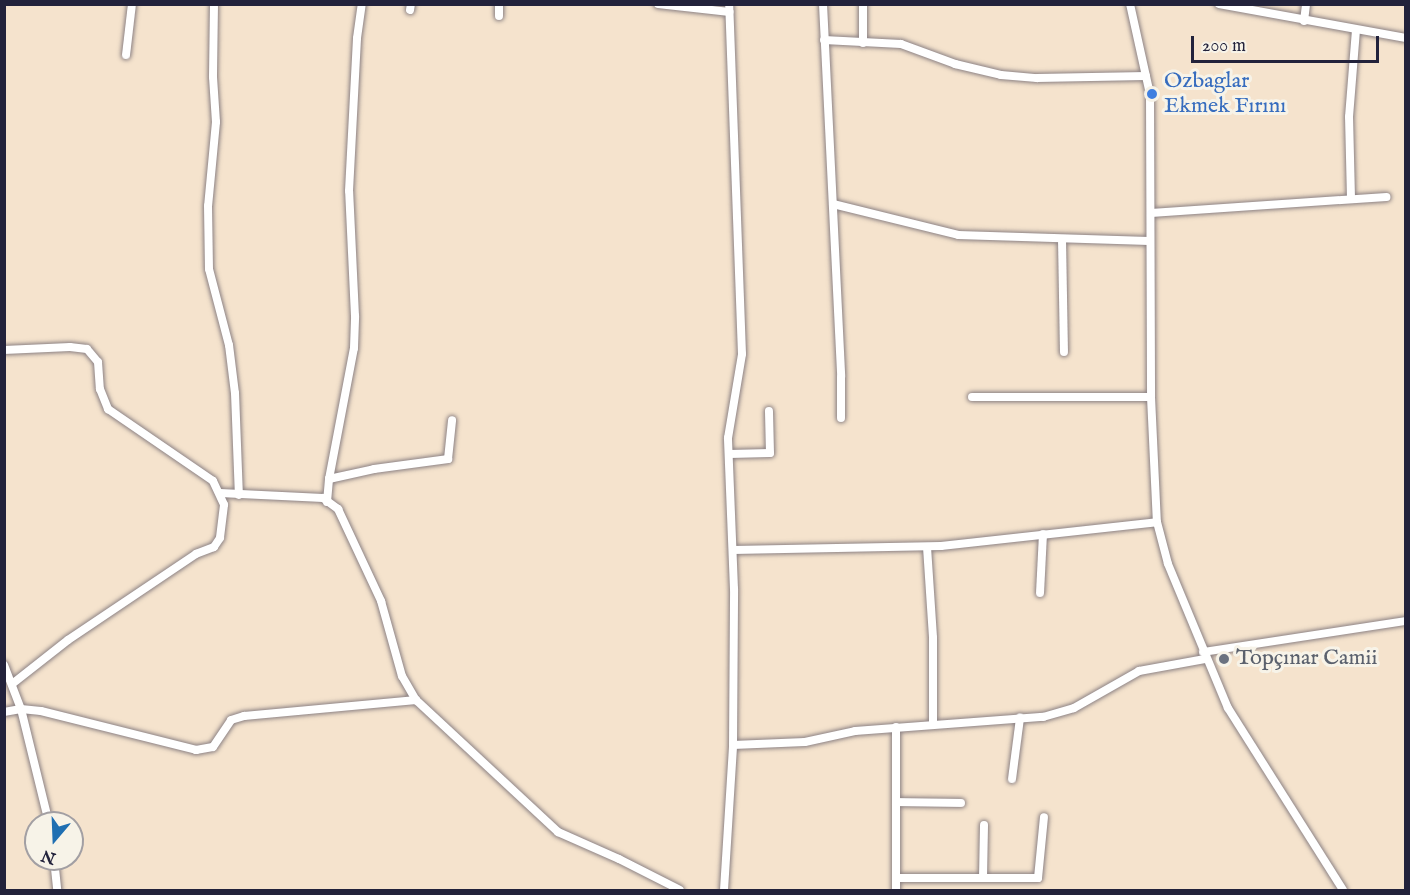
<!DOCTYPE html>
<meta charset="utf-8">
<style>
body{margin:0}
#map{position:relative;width:1410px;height:895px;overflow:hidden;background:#f5e3cd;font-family:"IM FELL English",serif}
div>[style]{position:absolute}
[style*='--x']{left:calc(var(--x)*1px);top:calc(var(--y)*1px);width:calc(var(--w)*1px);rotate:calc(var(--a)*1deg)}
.roads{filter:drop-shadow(0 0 2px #8c8284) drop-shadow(0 0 2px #8c8284)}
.minor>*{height:8px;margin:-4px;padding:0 4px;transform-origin:4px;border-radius:4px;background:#fff}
.dots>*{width:16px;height:16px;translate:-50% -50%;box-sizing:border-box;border:3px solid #f7f3e8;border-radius:50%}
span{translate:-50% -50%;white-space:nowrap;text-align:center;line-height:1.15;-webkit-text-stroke:6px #f7f3e8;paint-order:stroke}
.shop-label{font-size:22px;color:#366cbe}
.left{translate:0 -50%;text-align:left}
.worship-label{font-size:22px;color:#5b616d}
.frame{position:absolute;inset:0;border:6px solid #22223b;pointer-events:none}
.north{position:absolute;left:24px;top:811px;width:60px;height:60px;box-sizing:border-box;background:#f7f3e8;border:2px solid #a29fa3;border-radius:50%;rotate:199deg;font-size:16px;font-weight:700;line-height:24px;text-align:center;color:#22223b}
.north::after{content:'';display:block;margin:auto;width:21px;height:27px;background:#1f6fb2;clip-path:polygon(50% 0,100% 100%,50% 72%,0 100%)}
.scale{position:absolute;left:1191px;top:36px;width:188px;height:27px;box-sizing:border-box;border:3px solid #22223b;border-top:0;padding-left:8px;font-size:18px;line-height:21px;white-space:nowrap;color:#22223b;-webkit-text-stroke:4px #f7f3e8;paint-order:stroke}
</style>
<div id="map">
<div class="roads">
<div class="minor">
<div style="--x:214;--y:4;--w:73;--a:90.8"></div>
<div style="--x:213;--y:77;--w:45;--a:86.2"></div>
<div style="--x:216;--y:122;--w:84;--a:95.4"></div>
<div style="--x:208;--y:206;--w:63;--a:89.1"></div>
<div style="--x:209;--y:269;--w:79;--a:75.3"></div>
<div style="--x:229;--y:345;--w:48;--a:82.9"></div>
<div style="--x:235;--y:393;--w:102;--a:87.8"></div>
<div style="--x:658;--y:4;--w:72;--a:6.3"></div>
<div style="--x:823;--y:4;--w:373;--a:87.2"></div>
<div style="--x:841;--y:377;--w:41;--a:90"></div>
<div style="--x:863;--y:4;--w:39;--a:90"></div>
<div style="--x:1130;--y:4;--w:92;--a:77.5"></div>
<div style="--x:1150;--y:94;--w:303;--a:89.8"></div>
<div style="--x:1151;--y:397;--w:125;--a:87.3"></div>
<div style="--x:1157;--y:522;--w:43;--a:75.3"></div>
<div style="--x:1168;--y:564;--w:156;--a:67.4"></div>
<div style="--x:1228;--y:708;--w:215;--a:57.7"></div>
<div style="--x:1219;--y:4;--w:190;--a:10.3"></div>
<div style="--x:410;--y:10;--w:6;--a:-81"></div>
<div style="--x:499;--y:16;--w:12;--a:-90"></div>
<div style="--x:1304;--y:21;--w:17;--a:-83"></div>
<div style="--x:824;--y:40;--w:77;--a:3"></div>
<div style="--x:901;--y:44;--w:58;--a:20.3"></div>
<div style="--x:955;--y:64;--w:47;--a:13.4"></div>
<div style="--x:1001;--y:75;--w:36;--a:5"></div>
<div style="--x:1037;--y:78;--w:109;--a:-1.1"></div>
<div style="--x:126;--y:55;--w:51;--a:-83.3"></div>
<div style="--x:1351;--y:198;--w:81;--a:-91.4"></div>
<div style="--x:1349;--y:117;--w:87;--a:-85.4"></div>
<div style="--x:833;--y:204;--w:129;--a:13.9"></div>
<div style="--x:958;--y:235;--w:191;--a:1.8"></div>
<div style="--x:1151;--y:213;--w:236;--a:-3.9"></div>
<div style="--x:1062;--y:239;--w:113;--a:89"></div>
<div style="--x:4;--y:350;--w:66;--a:-2.6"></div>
<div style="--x:70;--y:347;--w:17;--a:7"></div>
<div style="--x:87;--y:349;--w:17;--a:50"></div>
<div style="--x:98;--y:362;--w:27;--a:86"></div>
<div style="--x:100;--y:389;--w:22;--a:68"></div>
<div style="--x:108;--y:409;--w:127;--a:34.4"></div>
<div style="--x:213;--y:481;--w:26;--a:65"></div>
<div style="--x:224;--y:505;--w:33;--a:97"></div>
<div style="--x:220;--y:538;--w:11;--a:124"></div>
<div style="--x:214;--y:547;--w:19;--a:159"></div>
<div style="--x:196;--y:554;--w:154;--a:146.1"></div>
<div style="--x:68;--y:640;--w:71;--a:141.8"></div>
<div style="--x:972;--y:397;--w:179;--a:0"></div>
<div style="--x:729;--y:454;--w:41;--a:-1.4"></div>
<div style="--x:770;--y:453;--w:42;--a:-91.4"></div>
<div style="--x:329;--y:479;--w:133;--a:-79.2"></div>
<div style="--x:354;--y:348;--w:32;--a:-88"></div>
<div style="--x:355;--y:316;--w:125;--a:-92.7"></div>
<div style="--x:349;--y:191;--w:153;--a:-87"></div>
<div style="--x:357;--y:38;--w:34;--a:-82"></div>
<div style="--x:220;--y:493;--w:103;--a:2.8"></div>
<div style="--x:323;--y:498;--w:19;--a:36"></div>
<div style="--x:338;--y:509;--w:102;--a:64.9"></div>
<div style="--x:381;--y:601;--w:78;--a:74.4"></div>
<div style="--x:402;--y:676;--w:28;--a:60"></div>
<div style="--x:416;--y:700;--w:194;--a:42.9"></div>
<div style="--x:558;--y:832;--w:67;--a:23.9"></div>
<div style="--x:619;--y:859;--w:68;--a:26.9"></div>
<div style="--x:327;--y:502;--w:23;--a:-85"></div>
<div style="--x:329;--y:479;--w:46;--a:-12.5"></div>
<div style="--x:374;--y:469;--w:75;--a:-7.7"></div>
<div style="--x:448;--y:459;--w:39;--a:-84"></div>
<div style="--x:927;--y:547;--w:91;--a:86.2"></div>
<div style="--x:933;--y:638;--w:86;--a:90"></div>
<div style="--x:733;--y:550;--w:208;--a:-1.1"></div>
<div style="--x:941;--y:546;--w:217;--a:-6.3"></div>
<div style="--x:1040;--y:593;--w:59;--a:-87.1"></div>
<div style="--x:1203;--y:652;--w:205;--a:-8.7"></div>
<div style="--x:4;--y:665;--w:47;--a:68.9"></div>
<div style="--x:21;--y:709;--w:117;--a:76.2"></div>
<div style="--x:4;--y:712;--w:17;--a:-10"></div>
<div style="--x:21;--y:709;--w:20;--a:6"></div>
<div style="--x:41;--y:711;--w:160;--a:14.1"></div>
<div style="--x:196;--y:750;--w:17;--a:-10"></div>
<div style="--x:213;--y:747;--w:32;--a:-56"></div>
<div style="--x:231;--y:720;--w:14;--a:-17"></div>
<div style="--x:244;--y:716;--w:173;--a:-5.3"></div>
<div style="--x:896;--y:727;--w:163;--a:90"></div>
<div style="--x:733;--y:745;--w:72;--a:-2.4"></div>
<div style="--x:805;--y:742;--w:51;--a:-12.4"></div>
<div style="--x:855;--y:731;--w:189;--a:-4.3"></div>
<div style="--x:1043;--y:717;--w:32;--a:-16"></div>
<div style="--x:1074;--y:708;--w:75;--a:-29.6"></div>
<div style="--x:1139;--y:671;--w:67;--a:-10.3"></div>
<div style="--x:1012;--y:779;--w:62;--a:-82.5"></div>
<div style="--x:896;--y:802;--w:65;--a:0.9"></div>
<div style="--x:54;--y:859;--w:31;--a:84"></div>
<div style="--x:896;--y:878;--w:142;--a:0"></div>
<div style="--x:1038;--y:878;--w:61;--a:-84.4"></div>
<div style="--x:983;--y:878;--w:53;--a:-88.9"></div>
<div style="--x:724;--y:890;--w:145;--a:-86.4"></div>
<div style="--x:733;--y:745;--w:156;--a:-89.6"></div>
<div style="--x:734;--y:589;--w:151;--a:-92.3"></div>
<div style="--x:728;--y:438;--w:85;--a:-80.5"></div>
<div style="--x:742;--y:354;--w:350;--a:-92.1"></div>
</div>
</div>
<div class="dots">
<div style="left:1152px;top:94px;background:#3f7fe0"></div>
<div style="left:1224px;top:659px;background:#6b7280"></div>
</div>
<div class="shop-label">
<span class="left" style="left:1164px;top:94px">Ozbaglar<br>Ekmek Fırını</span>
</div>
<div class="worship-label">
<span class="left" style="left:1236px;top:659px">Topçınar Camii</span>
</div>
<div class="frame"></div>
<div class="north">N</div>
<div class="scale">200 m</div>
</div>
